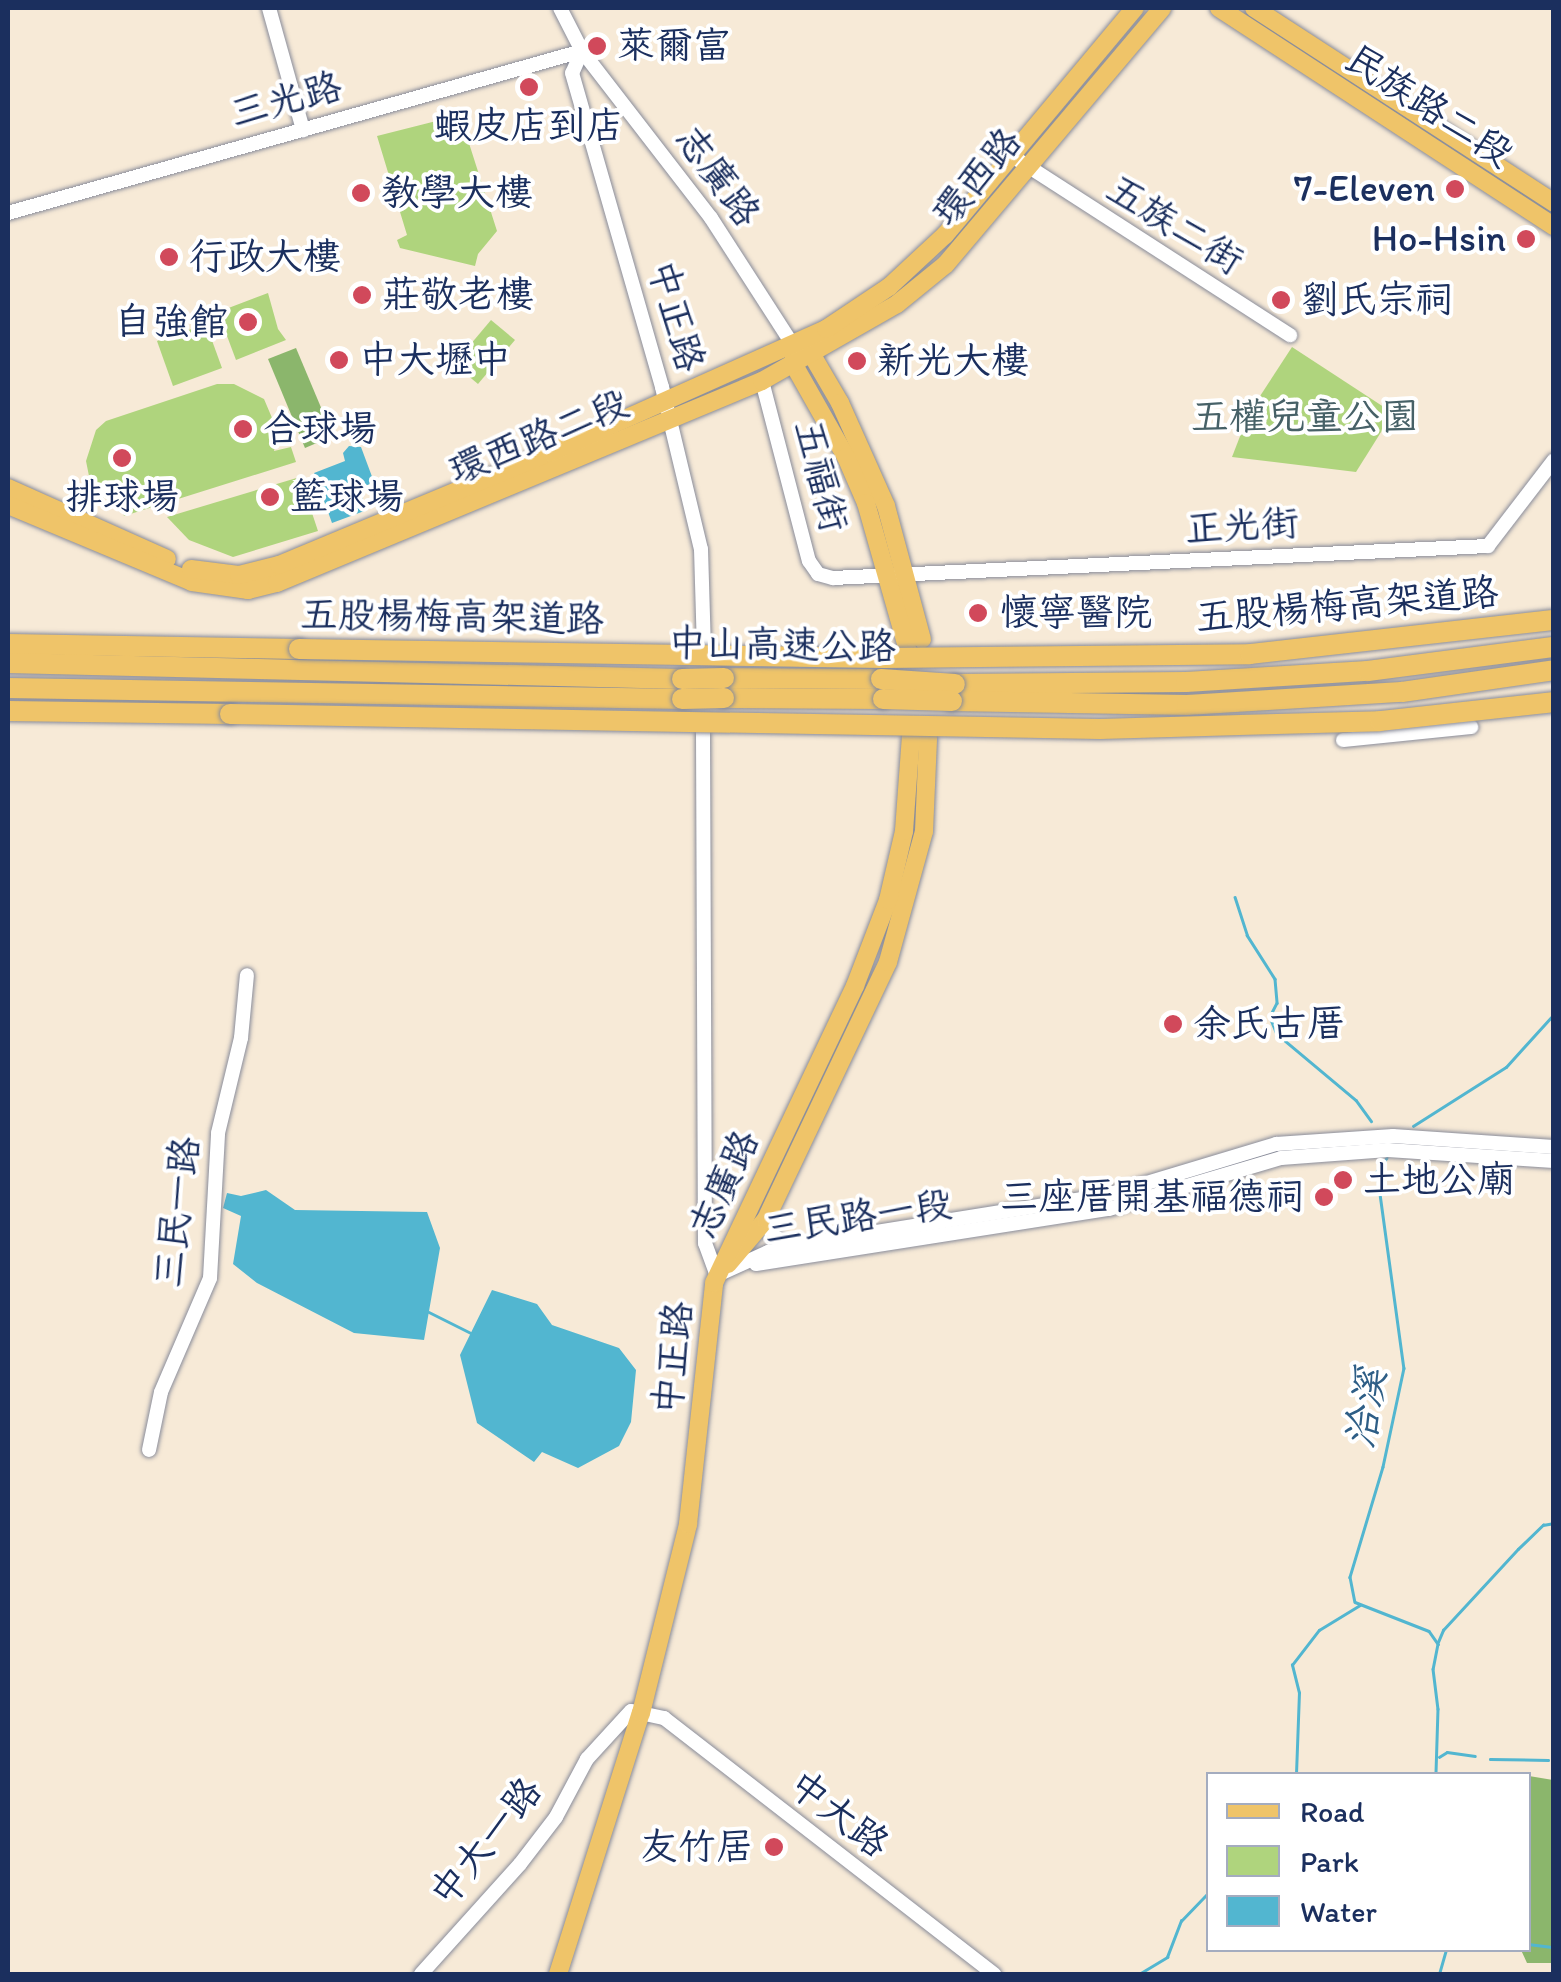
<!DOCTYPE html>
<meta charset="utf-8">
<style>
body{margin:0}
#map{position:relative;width:1561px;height:1982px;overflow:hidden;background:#f7ead7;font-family:Itim,"LXGW WenKai TC",sans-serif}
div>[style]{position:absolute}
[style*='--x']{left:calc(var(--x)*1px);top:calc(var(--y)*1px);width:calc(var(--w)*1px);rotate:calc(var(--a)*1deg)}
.green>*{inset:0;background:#afd47d}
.forest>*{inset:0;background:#8bb66c}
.water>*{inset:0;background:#52b6d0}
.stream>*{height:2.5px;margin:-1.25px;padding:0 1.25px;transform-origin:1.25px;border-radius:1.25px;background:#52b6d0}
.roads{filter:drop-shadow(0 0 2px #898c9a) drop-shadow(0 0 2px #898c9a)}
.minor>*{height:14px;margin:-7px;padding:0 7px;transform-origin:7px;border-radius:7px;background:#fff}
.major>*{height:18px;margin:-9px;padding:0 9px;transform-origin:9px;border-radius:9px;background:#efc469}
.highway>*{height:20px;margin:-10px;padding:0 10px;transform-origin:10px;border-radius:10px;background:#efc469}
.bridges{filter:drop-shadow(0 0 2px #898c9a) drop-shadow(0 0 2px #898c9a)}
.highway-bridge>*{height:20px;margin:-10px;padding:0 10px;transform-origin:10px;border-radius:10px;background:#efc469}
.dots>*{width:28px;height:28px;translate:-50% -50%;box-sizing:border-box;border:5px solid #fff;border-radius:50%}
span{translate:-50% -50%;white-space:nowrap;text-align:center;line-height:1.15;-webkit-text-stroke:8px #fff;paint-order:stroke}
.poi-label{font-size:38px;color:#1b2f5e}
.left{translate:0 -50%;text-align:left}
.right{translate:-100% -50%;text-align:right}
.street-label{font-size:38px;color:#1b2f5e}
.park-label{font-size:38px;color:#476167}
.water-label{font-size:40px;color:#2e5e86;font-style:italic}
.frame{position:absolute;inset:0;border:10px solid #1b2f5e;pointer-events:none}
.legend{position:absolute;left:1206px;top:1772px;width:325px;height:180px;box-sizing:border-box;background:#fff;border:2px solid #a4acbf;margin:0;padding:12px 18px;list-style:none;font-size:30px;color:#1b2f5e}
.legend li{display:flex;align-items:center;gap:20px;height:50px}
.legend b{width:50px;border:2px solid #a4acbf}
</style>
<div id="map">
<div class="green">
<div style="clip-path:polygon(460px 115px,497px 231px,478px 254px,475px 266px,400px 248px,397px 240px,407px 235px,377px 136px)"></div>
<div style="clip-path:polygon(268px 293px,278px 329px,286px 340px,236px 360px,218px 312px)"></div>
<div style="clip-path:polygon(491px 320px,515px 340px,478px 384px,454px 364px)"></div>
<div style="clip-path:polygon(206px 324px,222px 368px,173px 386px,157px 341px)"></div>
<div style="clip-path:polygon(1292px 347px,1393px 413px,1356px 472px,1232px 457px,1249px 413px)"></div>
<div style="clip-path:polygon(217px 384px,234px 384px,264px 399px,278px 432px,274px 451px,291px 447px,296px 462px,124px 516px,121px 506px,101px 496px,90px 481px,86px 461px,96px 430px,106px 421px)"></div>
<div style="clip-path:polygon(300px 477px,318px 531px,233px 557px,189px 540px,167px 517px)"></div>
</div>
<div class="forest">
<div style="clip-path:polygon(296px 348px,333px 436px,305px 448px,268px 359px)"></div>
<div style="clip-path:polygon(1529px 1776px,1553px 1780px,1553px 1963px,1527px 1963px,1521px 1950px,1528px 1950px)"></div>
</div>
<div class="water">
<div style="clip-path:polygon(349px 446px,361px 447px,374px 482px,359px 489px,367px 510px,332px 523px,314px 473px,345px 461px,343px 453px)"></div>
<div style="clip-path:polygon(266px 1190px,295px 1210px,427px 1212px,440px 1248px,424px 1340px,354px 1333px,257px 1283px,233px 1264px,241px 1216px,223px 1208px,227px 1193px,241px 1196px)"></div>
<div style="clip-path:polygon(492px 1290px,537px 1304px,552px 1325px,619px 1348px,636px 1370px,631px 1422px,619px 1446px,578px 1468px,542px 1452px,534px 1462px,477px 1423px,460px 1355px)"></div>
</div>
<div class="stream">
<div style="--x:1235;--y:897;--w:40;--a:72"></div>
<div style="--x:1247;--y:935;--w:52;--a:57.5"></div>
<div style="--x:1275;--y:979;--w:24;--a:85"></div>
<div style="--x:1277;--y:1003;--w:16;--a:117"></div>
<div style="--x:1270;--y:1017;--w:18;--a:68"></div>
<div style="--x:1277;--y:1034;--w:103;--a:39.9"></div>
<div style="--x:1356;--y:1100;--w:26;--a:54"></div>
<div style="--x:1413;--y:1126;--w:110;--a:-32.4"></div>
<div style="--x:1506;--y:1067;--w:72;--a:-47.8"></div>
<div style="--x:1387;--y:1158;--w:17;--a:126"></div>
<div style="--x:1377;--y:1172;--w:198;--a:82.2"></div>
<div style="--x:1404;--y:1368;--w:101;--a:102"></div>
<div style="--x:1383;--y:1467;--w:115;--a:106.7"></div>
<div style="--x:1350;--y:1577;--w:25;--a:79"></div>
<div style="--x:1355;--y:1602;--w:79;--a:21.4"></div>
<div style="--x:1429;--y:1631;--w:16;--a:55"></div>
<div style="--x:1438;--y:1644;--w:25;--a:101"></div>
<div style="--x:1433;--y:1669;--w:40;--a:82.9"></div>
<div style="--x:1438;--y:1709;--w:65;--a:91.8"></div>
<div style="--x:429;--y:1312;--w:47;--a:26.6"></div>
<div style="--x:1438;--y:1642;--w:13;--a:-67"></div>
<div style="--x:1443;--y:1630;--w:110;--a:-47.2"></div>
<div style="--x:1518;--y:1549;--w:35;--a:-44"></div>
<div style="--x:1543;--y:1525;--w:11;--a:-10"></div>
<div style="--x:1439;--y:1757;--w:9;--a:-32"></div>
<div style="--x:1447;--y:1752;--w:28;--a:8"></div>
<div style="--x:1490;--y:1759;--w:58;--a:1"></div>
<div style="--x:1296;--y:1774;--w:81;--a:-87.9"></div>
<div style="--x:1299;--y:1693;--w:29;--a:-104"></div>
<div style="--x:1292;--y:1665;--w:44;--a:-52.4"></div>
<div style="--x:1319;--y:1630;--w:48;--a:-31.4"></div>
<div style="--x:1528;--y:1944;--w:26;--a:7"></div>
<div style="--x:1139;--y:1974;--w:33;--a:-31"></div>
<div style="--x:1167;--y:1957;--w:39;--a:-69"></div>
<div style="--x:1181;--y:1921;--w:39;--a:-46"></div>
<div style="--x:1439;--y:1974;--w:25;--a:-74"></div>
</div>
<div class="roads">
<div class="minor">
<div style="--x:269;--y:8;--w:127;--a:74.4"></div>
<div style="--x:560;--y:8;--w:48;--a:62.9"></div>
<div style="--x:582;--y:51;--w:211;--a:52.3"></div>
<div style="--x:711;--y:218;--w:151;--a:57.2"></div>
<div style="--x:582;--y:51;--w:24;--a:114"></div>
<div style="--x:572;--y:73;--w:327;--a:74"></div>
<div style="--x:662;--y:387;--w:167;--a:76.5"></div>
<div style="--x:701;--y:549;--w:103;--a:88.3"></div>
<div style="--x:1012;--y:156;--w:331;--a:32.8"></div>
<div style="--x:8;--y:213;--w:596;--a:-15.76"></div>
<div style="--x:762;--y:381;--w:186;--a:75.4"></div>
<div style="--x:809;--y:561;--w:16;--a:55"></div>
<div style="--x:818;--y:574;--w:16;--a:15"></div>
<div style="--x:833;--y:578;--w:656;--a:-2.8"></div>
<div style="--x:1488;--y:546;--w:108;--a:-52.5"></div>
<div style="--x:703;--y:732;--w:511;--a:89.78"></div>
<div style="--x:705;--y:1243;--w:35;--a:70"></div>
<div style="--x:1343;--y:740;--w:129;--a:-5.8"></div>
<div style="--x:766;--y:1219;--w:17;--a:69"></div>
<div style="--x:772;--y:1235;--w:23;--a:31"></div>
<div style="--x:756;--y:1264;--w:357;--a:-8.9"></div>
<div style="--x:1109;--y:1209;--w:179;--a:-16.5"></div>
<div style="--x:1281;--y:1158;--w:107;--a:-4.3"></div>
<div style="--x:1388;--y:1150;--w:166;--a:3.8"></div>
<div style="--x:722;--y:1273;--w:51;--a:-24.5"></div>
<div style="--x:768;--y:1252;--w:65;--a:-11.5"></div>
<div style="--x:832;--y:1239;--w:278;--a:-9.1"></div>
<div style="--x:1107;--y:1195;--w:177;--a:-16.8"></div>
<div style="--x:1276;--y:1144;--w:117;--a:-3.9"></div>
<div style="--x:1393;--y:1136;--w:161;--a:3.9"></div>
<div style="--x:149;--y:1450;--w:59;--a:-78.3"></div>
<div style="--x:161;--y:1392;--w:124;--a:-66.7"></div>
<div style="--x:210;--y:1278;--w:145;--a:-86.8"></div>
<div style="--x:218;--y:1133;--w:98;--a:-76.4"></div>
<div style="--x:241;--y:1038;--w:63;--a:-84.6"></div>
<div style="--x:421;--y:1974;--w:148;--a:-48"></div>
<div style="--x:520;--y:1864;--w:59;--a:-52.5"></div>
<div style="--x:556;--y:1817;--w:66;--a:-61.9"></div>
<div style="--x:587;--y:1759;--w:65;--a:-47.5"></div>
<div style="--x:631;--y:1711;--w:34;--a:12"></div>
<div style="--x:664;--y:1718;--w:418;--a:37.8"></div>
</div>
<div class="major">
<div style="--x:1219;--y:8;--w:400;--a:33.1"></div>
<div style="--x:1254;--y:8;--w:358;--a:33"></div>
<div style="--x:803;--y:350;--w:10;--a:29"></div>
<div style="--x:812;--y:355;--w:56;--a:59.7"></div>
<div style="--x:840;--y:403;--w:113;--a:65.9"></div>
<div style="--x:886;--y:506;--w:138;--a:74.9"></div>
<div style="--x:794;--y:355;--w:10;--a:90"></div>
<div style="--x:794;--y:365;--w:106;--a:60.5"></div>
<div style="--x:846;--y:457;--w:50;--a:66.5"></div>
<div style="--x:866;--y:503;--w:150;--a:74.1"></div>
<div style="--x:8;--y:488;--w:174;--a:24.1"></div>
<div style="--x:8;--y:505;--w:199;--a:22.7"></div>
<div style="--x:192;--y:582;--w:57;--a:8.1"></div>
<div style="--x:248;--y:590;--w:30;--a:-14"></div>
<div style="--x:277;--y:583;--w:525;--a:-22.61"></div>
<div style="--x:762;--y:381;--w:155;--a:-29.7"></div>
<div style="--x:897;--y:304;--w:63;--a:-39.2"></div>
<div style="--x:946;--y:264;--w:335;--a:-49.8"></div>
<div style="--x:191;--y:569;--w:48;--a:7.1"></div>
<div style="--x:239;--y:575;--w:41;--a:-14"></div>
<div style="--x:279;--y:565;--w:295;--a:-22.6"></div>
<div style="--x:551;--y:452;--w:301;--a:-24.1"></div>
<div style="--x:826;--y:329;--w:76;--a:-33.7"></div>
<div style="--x:889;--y:287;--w:76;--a:-42.9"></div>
<div style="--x:945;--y:235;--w:296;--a:-50.1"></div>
<div style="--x:728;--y:1264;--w:59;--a:-49.8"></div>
<div style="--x:766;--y:1219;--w:284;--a:-64.6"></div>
<div style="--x:888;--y:962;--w:136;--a:-74.6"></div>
<div style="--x:924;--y:831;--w:93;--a:-87.5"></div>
<div style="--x:558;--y:1974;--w:274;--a:-72.4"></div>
<div style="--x:641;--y:1713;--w:195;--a:-76"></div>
<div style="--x:688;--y:1524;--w:242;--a:-83.8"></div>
<div style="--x:714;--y:1283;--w:329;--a:-64.6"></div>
<div style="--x:855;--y:986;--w:92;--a:-69"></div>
<div style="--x:888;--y:900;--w:71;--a:-76.9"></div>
<div style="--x:904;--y:831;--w:96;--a:-85.8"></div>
</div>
<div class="highway">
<div style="--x:8;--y:644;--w:291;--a:1"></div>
<div style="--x:8;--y:663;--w:674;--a:1.36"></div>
<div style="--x:724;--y:678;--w:157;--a:0.4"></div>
<div style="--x:955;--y:684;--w:231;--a:-0.5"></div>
<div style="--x:1186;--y:682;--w:182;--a:-3.5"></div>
<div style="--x:1368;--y:671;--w:188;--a:-7.4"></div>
<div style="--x:8;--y:688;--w:674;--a:0.94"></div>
<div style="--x:724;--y:698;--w:159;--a:0.4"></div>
<div style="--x:952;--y:701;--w:235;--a:1"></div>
<div style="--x:1187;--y:705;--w:215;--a:-3.5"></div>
<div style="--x:1402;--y:692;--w:154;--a:-8.2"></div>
<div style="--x:8;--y:711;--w:222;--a:0.8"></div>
</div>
</div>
<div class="bridges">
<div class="highway-bridge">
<div style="--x:299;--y:649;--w:585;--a:0.88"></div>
<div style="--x:884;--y:658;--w:366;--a:-0.6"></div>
<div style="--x:1250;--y:654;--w:306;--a:-6.4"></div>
<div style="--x:682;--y:679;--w:42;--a:-1.4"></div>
<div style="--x:881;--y:679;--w:74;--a:3.9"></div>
<div style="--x:682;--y:699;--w:42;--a:-1.4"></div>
<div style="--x:883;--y:699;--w:69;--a:1.7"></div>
<div style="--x:230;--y:714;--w:870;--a:0.99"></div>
<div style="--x:1100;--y:729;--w:280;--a:-1.6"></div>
<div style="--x:1380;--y:721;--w:175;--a:-6.2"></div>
</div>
</div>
<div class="dots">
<div style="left:597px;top:46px;background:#d1495b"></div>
<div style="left:529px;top:87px;background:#d1495b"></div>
<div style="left:1455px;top:189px;background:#d1495b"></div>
<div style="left:361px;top:193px;background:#d1495b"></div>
<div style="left:1526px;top:239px;background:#d1495b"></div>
<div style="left:169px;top:257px;background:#d1495b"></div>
<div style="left:362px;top:295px;background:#d1495b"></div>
<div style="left:1281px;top:300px;background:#d1495b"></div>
<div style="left:248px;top:322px;background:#d1495b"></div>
<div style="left:339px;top:360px;background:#d1495b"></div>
<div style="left:857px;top:361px;background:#d1495b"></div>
<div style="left:243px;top:429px;background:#d1495b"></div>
<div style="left:122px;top:458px;background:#d1495b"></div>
<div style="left:270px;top:497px;background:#d1495b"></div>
<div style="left:978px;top:613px;background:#d1495b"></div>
<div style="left:1173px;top:1024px;background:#d1495b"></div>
<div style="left:1343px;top:1180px;background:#d1495b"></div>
<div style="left:1324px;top:1197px;background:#d1495b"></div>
<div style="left:774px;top:1847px;background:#d1495b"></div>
</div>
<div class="poi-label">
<span class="left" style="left:617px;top:46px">萊爾富</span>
<span style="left:529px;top:126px">蝦皮店到店</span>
<span class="right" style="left:1435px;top:189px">7-Eleven</span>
<span class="left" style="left:381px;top:193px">教學大樓</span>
<span class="right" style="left:1506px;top:239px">Ho-Hsin</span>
<span class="left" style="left:189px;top:257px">行政大樓</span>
<span class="left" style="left:382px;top:295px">莊敬老樓</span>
<span class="left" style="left:1301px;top:300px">劉氏宗祠</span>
<span class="right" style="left:228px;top:322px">自強館</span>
<span class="left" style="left:359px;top:360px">中大壢中</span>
<span class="left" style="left:877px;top:361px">新光大樓</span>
<span class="left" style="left:263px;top:429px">合球場</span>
<span style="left:122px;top:497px">排球場</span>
<span class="left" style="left:290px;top:497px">籃球場</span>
<span class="left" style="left:1000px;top:613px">懷寧醫院</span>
<span class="left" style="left:1193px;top:1024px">余氏古厝</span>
<span class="left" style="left:1363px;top:1180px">土地公廟</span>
<span class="right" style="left:1304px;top:1197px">三座厝開基福德祠</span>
<span class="right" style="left:754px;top:1847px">友竹居</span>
</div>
<div class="street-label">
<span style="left:286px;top:100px;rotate:-15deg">三光路</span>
<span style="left:1429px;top:106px;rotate:33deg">民族路二段</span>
<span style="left:718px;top:176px;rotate:54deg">志廣路</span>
<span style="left:977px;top:177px;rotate:-50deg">環西路</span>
<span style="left:1175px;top:225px;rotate:32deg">五族二街</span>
<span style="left:676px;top:316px;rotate:74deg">中正路</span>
<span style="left:539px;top:437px;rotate:-22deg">環西路二段</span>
<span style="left:821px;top:476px;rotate:76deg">五福街</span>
<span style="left:1242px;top:526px;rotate:-3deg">正光街</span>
<span style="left:1347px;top:605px;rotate:-5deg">五股楊梅高架道路</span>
<span style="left:452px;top:617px;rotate:1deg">五股楊梅高架道路</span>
<span style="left:782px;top:645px;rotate:1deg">中山高速公路</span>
<span style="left:724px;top:1184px;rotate:-65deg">志廣路</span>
<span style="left:177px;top:1212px;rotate:-83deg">三民一路</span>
<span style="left:858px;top:1217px;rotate:-8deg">三民路一段</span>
<span style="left:673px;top:1358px;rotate:-84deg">中正路</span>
<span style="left:839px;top:1814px;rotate:38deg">中大路</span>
<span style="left:486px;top:1842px;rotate:-51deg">中大一路</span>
</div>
<div class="park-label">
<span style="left:1305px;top:417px">五權兒童公園</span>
</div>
<div class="water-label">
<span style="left:1365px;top:1408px;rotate:-81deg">洽溪</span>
</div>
<div class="frame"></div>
<ul class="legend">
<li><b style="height:12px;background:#efc469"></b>Road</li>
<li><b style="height:28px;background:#afd47d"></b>Park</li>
<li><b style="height:28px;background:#52b6d0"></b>Water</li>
</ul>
</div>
